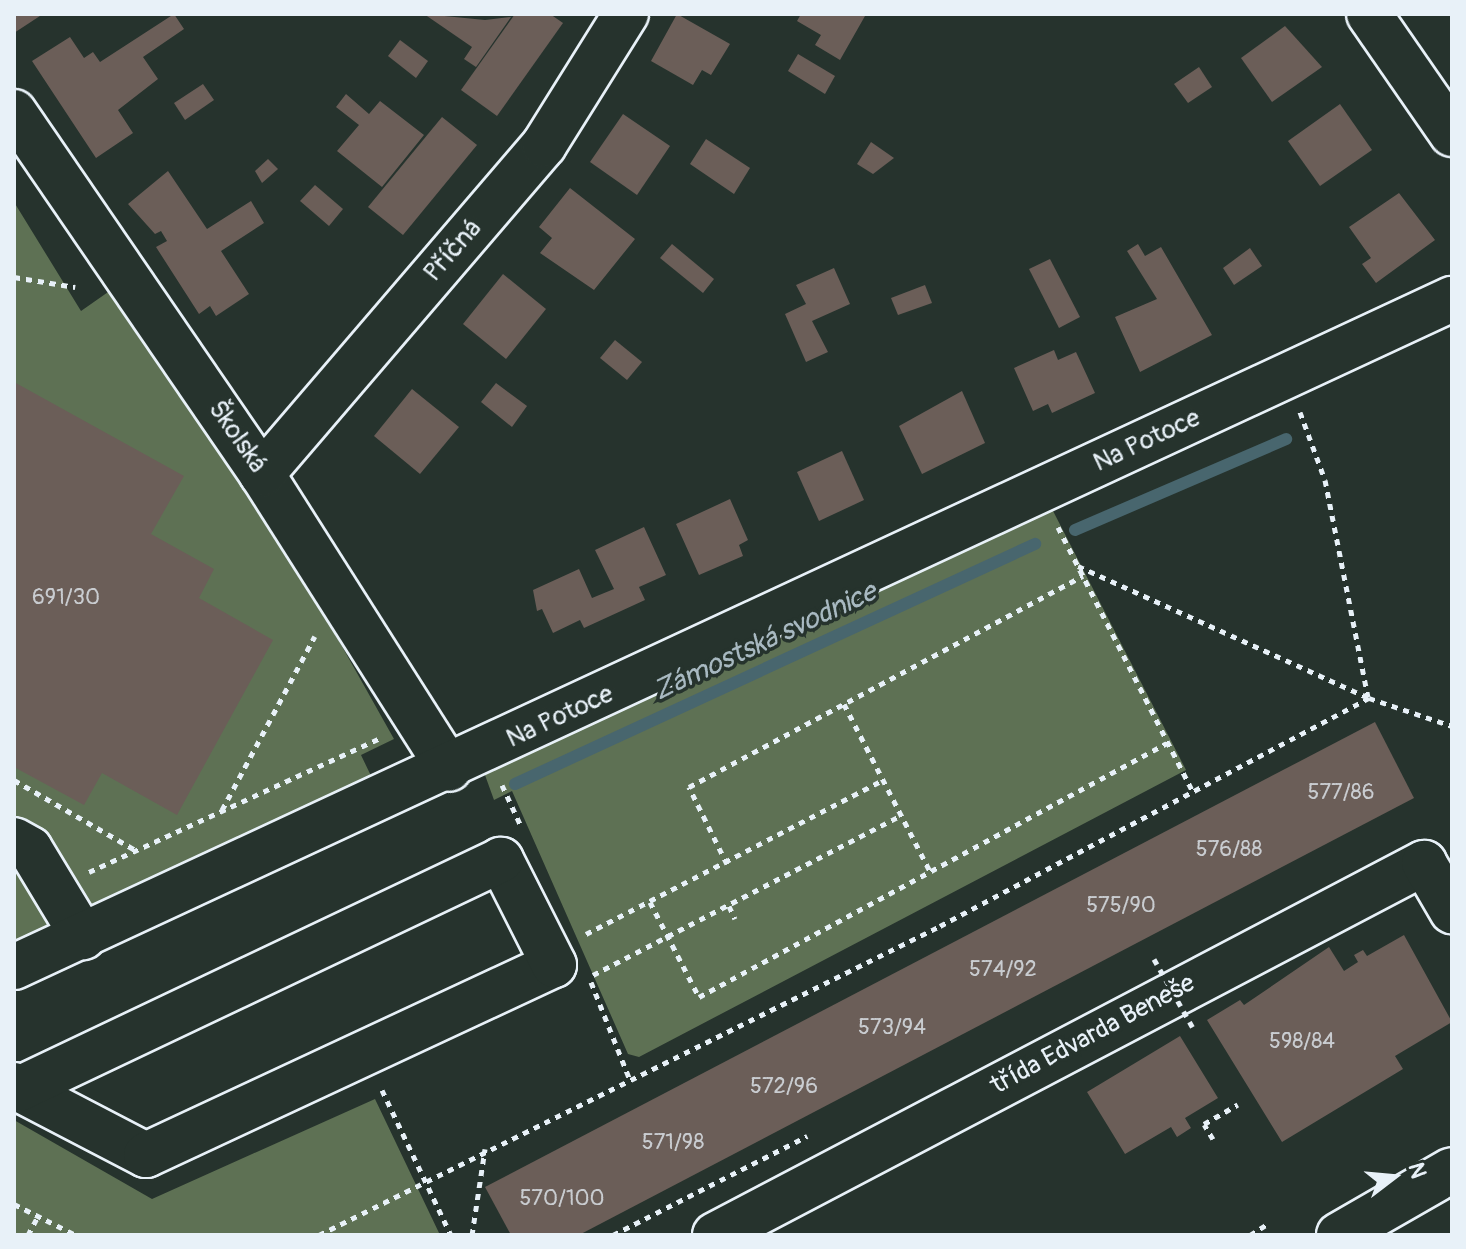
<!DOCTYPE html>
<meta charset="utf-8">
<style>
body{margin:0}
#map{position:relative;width:1466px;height:1249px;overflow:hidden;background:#26332d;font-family:Pangolin,sans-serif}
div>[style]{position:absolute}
.green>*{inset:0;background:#5e7154}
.stream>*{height:12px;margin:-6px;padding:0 6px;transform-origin:6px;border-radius:6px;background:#48666e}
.building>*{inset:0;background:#6b5e58}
.path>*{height:5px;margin-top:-2.5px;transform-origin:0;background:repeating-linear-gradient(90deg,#e8f1f8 0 6px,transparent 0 12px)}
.roads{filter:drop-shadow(2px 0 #e8f1f8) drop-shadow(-2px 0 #e8f1f8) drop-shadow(0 2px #e8f1f8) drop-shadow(0 -2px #e8f1f8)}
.minor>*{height:44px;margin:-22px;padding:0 22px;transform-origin:22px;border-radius:22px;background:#26332d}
.path-bridge>*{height:5px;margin-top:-2.5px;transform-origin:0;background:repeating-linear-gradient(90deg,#e8f1f8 0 6px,transparent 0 12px)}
span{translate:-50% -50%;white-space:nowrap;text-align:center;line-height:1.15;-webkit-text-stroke:7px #26332d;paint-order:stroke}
.number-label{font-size:22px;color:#c9ccd0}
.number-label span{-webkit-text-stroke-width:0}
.street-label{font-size:26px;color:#e8f1f8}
.water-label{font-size:28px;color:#a8b9c1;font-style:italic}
.frame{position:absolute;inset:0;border:16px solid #e8f1f8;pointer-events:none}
.north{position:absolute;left:1354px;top:1137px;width:80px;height:80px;-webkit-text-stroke:6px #26332d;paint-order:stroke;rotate:74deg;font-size:22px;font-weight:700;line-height:32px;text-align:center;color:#e8f1f8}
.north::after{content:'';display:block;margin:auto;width:28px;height:36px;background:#e8f1f8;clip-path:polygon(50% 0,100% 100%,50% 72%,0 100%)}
</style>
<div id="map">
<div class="green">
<i style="clip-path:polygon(14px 202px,81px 311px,111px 290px,234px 454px,394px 739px,361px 755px,373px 780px,14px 944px)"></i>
<i style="clip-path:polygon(1051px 507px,1186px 770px,639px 1057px,628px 1054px,512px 791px,494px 800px,481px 764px)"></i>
<i style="clip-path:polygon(375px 1099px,440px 1235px,14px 1235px,14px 1120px,152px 1199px)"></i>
</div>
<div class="stream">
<i style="left:1075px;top:530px;width:230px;rotate:-23.3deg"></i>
<i style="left:515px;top:784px;width:573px;rotate:-24.78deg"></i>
</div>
<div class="building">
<i style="clip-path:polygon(14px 14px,43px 14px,14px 33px)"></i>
<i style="clip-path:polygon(174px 14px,184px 29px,143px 57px,158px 79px,118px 110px,133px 133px,96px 158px,32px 61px,70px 37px,84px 58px,93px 52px,100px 62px)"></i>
<i style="clip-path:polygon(424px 14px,485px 20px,511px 17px,476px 67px,464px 59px,472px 47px)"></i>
<i style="clip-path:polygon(515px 14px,550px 14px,563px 23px,497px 116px,461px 90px)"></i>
<i style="clip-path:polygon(677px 14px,730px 44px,711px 75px,702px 70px,693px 85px,651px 61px)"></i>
<i style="clip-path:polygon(801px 14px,862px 14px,865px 16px,840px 60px,815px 45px,821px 35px,797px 21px)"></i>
<i style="clip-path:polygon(1285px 26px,1322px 67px,1272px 102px,1241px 58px)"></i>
<i style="clip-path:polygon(400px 40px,428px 61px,416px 78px,388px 56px)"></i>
<i style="clip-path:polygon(798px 54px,835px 76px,825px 94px,788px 71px)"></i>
<i style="clip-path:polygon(1199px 67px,1212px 87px,1188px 103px,1174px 84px)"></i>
<i style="clip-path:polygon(203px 84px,214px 100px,185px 120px,174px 103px)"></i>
<i style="clip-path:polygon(346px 94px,369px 114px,380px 101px,424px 135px,382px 187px,337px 151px,359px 125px,336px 107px)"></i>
<i style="clip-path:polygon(1340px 104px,1372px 150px,1320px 186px,1288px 141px)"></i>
<i style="clip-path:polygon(623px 114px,670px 146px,637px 195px,590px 162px)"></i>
<i style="clip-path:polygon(442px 117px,477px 145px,403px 235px,368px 207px)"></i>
<i style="clip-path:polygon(706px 139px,750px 168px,734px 194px,690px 164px)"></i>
<i style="clip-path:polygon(871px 142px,894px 158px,873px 174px,857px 164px)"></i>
<i style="clip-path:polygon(268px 159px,278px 169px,262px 183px,255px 171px)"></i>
<i style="clip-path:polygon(168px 171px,207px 229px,251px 201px,264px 223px,221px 251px,249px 294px,216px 316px,210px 306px,199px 314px,156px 247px,167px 241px,161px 231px,155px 234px,128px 204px)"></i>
<i style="clip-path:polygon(315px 185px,343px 209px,329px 226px,300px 201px)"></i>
<i style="clip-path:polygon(570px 188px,635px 239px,594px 290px,540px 253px,552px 238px,539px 227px)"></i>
<i style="clip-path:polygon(1399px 193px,1435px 240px,1376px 283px,1362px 264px,1371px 258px,1349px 227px)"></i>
<i style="clip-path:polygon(672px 244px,714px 279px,703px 293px,660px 258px)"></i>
<i style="clip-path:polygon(1138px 244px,1145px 256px,1161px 247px,1212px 335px,1140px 372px,1115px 317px,1157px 299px,1127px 251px)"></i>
<i style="clip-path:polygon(1250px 248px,1262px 266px,1234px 285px,1223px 268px)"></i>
<i style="clip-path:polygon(1050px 259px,1080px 317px,1059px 328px,1029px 269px)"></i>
<i style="clip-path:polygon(834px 268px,850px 304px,812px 321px,828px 352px,806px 362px,785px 314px,806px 304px,796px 285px)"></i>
<i style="clip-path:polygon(503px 274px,546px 309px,506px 359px,463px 324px)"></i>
<i style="clip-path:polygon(925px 285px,932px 303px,898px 315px,891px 298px)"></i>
<i style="clip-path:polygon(615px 340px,642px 362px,627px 380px,600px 358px)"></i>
<i style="clip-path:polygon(1054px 350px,1058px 360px,1076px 352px,1095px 393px,1052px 413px,1048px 404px,1033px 411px,1014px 368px)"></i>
<i style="clip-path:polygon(14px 382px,184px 476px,151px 534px,214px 569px,199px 598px,273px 640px,177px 815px,102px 773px,84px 805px,14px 767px)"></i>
<i style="clip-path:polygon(496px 383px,527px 406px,512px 427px,481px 402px)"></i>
<i style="clip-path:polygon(412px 389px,459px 427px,420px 474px,374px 436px)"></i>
<i style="clip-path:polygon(962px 391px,985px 443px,922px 474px,899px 426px)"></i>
<i style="clip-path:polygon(842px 451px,864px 500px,819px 521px,797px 472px)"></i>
<i style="clip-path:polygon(730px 499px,748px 540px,739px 545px,743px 556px,699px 575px,676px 524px)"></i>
<i style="clip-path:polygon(644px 527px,666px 575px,639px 587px,645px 600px,584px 628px,580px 620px,553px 633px,542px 609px,537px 611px,533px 590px,579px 569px,592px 598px,614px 589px,595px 550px)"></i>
<i style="clip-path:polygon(1375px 722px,1414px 798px,579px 1235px,511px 1235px,485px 1187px)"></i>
<i style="clip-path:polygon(1404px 935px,1452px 1022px,1395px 1056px,1403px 1069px,1282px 1142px,1207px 1020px,1240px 1000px,1244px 1005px,1329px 947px,1344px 971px,1358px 962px,1354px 955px,1363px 950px,1367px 956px)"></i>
<i style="clip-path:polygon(1180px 1036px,1218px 1098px,1185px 1118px,1191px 1128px,1177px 1137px,1171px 1127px,1125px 1154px,1087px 1092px)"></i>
</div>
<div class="path">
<i style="left:14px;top:277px;width:62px;rotate:9.3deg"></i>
<i style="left:1300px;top:412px;width:72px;rotate:69.8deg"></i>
<i style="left:1325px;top:480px;width:221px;rotate:78.8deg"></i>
<i style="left:1058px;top:527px;width:297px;rotate:63deg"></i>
<i style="left:1078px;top:566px;width:320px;rotate:24.4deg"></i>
<i style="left:1369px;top:698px;width:88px;rotate:18.6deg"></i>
<i style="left:844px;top:704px;width:188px;rotate:62.8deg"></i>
<i style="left:14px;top:780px;width:140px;rotate:30deg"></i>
<i style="left:502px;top:785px;width:43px;rotate:65.2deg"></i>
<i style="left:222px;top:810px;width:197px;rotate:-61.9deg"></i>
<i style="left:727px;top:864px;width:86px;rotate:-116.3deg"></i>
<i style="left:689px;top:787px;width:447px;rotate:-28.2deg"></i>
<i style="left:89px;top:872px;width:323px;rotate:-24.7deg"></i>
<i style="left:650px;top:902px;width:107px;rotate:62.7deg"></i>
<i style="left:699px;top:997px;width:532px;rotate:-28.49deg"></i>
<i style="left:729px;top:906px;width:14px;rotate:65deg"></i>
<i style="left:586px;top:934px;width:335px;rotate:-27.4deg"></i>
<i style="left:593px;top:975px;width:348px;rotate:-27.4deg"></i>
<i style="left:591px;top:982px;width:105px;rotate:68.3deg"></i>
<i style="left:382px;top:1090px;width:161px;rotate:64.6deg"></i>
<i style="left:1213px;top:1139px;width:17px;rotate:-121deg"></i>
<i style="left:1204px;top:1124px;width:39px;rotate:-30deg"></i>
<i style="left:14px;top:1204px;width:69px;rotate:26.6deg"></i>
<i style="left:28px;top:1235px;width:21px;rotate:-62deg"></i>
<i style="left:319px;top:1235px;width:694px;rotate:-26.45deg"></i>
<i style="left:940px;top:926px;width:486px;rotate:-28deg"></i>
<i style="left:472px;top:1235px;width:87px;rotate:-81.4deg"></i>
<i style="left:613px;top:1235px;width:218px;rotate:-27deg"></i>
<i style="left:1250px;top:1235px;width:19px;rotate:-32deg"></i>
</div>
<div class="roads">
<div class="minor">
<i style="left:1369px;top:14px;width:146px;rotate:55.3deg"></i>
<i style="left:14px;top:112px;width:439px;rotate:55.6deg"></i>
<i style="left:262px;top:474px;width:349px;rotate:57.6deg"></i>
<i style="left:262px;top:474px;width:433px;rotate:-49.4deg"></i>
<i style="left:544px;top:145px;width:155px;rotate:-58deg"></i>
<i style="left:14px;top:840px;width:18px;rotate:29deg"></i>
<i style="left:30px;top:849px;width:103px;rotate:58.9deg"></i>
<i style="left:14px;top:967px;width:1586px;rotate:-24.92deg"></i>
<i style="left:14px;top:1085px;width:6px;rotate:39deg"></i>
<i style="left:19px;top:1089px;width:143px;rotate:27.5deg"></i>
<i style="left:146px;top:1155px;width:450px;rotate:-25deg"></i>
<i style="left:554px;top:965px;width:118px;rotate:-116.8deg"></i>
<i style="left:501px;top:860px;width:534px;rotate:154.59deg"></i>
<i style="left:715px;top:1235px;width:801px;rotate:-27.69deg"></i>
<i style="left:1424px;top:863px;width:56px;rotate:59.7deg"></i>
<i style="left:1339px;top:1235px;width:130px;rotate:-29.9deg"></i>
</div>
</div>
<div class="path-bridge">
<i style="left:1154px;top:959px;width:79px;rotate:60.5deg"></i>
</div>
<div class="number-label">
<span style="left:66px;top:598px">691/30</span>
<span style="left:1341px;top:793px">577/86</span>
<span style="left:1229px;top:850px">576/88</span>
<span style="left:1121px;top:906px">575/90</span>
<span style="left:1003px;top:970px">574/92</span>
<span style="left:892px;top:1028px">573/94</span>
<span style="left:1302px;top:1042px">598/84</span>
<span style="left:784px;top:1087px">572/96</span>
<span style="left:673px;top:1143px">571/98</span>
<span style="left:562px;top:1199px">570/100</span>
</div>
<div class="street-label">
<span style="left:453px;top:251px;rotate:-49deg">Příčná</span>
<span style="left:237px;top:437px;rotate:55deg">Školská</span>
<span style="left:1147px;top:441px;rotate:-25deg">Na Potoce</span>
<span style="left:560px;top:717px;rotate:-25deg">Na Potoce</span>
<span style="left:1093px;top:1035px;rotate:-28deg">třída Edvarda Beneše</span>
</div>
<div class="water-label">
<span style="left:765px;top:642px;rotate:-25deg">Zámostská svodnice</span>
</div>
<div class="frame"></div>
<div class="north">N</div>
</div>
